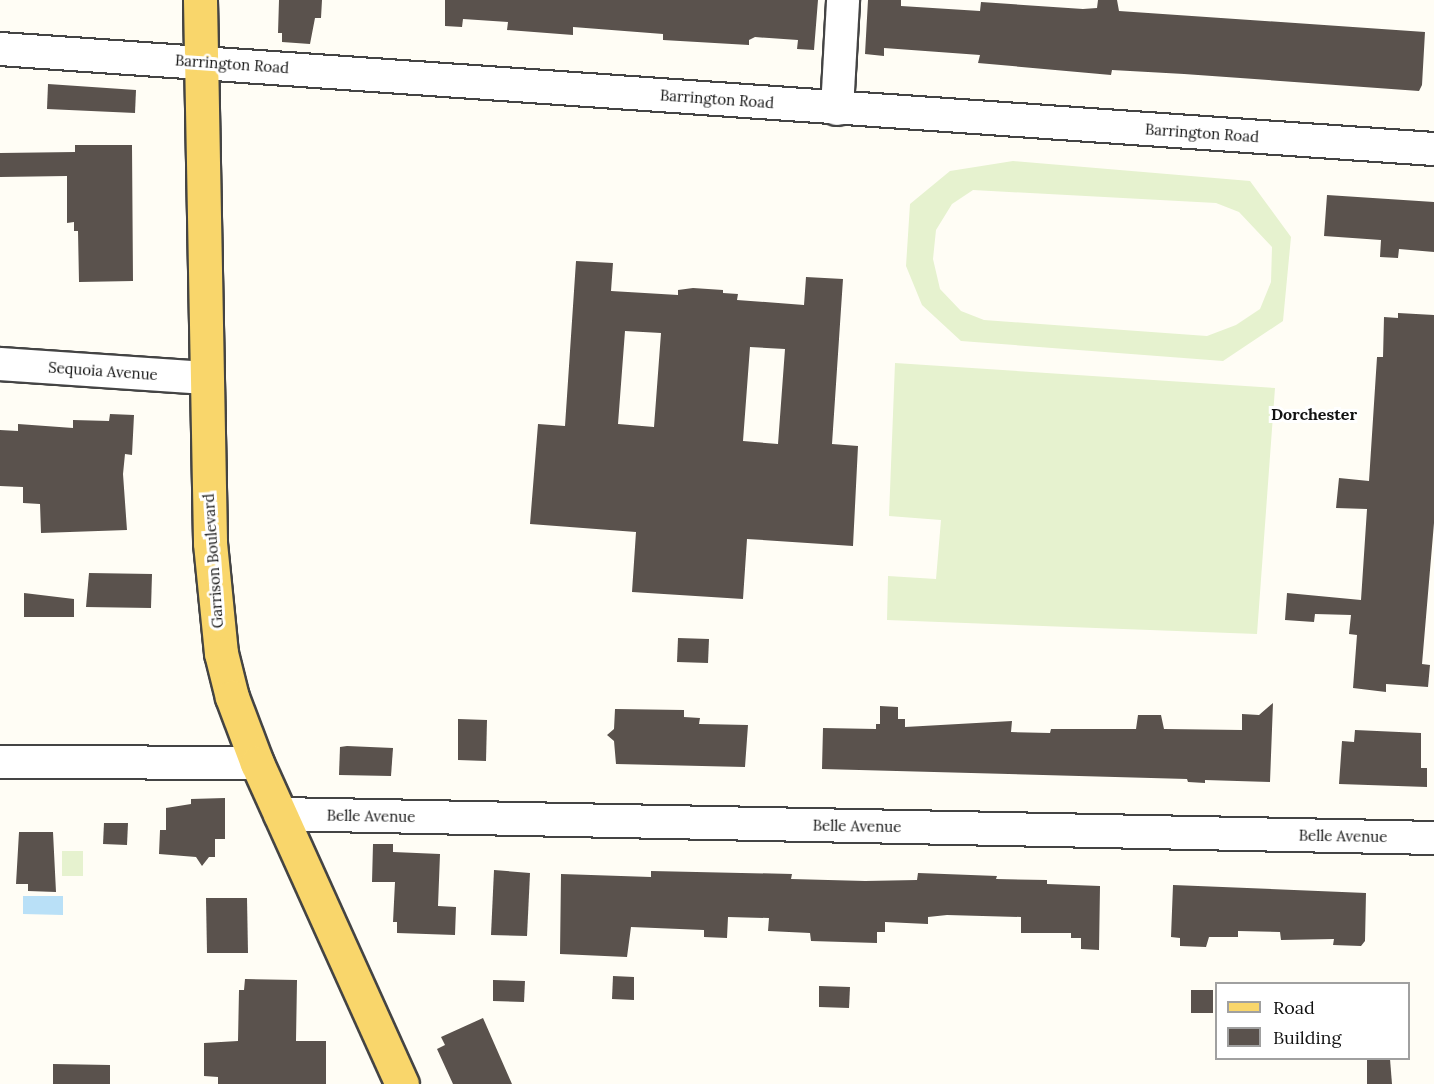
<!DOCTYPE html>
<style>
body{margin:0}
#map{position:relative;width:1434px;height:1084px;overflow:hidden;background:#fffdf5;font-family:Lora,serif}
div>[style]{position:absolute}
.pitch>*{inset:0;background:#e6f2cf}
.water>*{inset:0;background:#b9e0f7}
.building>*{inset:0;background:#5a524d}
.roads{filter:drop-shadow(2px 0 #444) drop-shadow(-2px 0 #444) drop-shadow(0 2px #444) drop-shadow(0 -2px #444)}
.minor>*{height:32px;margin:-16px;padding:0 16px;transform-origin:16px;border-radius:16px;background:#fff}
.major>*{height:33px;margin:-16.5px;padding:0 16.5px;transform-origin:16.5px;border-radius:16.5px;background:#f9d66b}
span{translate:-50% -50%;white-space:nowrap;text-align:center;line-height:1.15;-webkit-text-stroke:6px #fff;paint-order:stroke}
.street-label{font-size:15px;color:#111}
.neighbourhood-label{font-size:16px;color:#111;font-weight:700}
.legend{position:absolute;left:1215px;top:982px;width:195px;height:78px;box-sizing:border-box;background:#fff;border:2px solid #a0a0a0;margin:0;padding:8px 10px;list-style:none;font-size:18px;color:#111}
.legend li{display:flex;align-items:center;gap:12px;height:30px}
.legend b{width:30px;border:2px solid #a0a0a0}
</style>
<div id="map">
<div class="pitch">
<i style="clip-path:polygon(evenodd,1013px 161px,1250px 181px,1291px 237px,1283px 321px,1223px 361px,961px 341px,922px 305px,906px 266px,910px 204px,950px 171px,1013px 161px,973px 190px,1216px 203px,1239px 212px,1272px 247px,1271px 282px,1260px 309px,1236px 325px,1207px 336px,984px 320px,961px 311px,940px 289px,933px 259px,936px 230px,952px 204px,973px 190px)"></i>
<i style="clip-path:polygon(895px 363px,1275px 388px,1257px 634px,887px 620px,888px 576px,936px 579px,941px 520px,889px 516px)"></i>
<i style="clip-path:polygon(62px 851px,83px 851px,83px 876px,62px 876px)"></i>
</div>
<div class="water">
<i style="clip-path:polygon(23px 896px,63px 896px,63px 915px,23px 914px)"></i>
</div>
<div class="building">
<i style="clip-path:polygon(279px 0,322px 0,321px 18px,315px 18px,310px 44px,282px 42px,282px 33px,278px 33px)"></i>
<i style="clip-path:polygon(445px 0,818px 0,814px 50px,797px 49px,798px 40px,755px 37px,749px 40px,749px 45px,663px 40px,663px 34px,573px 27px,573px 35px,507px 30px,508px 22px,463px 19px,462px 27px,445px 26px)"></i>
<i style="clip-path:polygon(868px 0,901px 0,901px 6px,980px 11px,981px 2px,1083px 9px,1097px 8px,1098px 0,1117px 0,1119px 11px,1425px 32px,1422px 85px,1419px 91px,1184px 74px,1112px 70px,1111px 75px,978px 63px,980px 55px,884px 48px,884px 56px,865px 54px)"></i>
<i style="clip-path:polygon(48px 84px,136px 90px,135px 113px,47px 109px)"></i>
<i style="clip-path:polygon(75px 145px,132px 145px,133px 281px,79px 282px,78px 231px,74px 231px,74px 222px,67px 223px,67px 176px,0 177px,0 153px,75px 152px)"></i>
<i style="clip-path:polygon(1327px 195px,1434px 202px,1434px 252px,1399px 249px,1398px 258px,1380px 257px,1381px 240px,1324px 236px)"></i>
<i style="clip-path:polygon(evenodd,576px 261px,613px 263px,611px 291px,678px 295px,678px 290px,693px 288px,723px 290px,723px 293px,738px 294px,737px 300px,804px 305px,806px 277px,843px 279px,832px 444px,858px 446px,853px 546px,747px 539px,743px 599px,632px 592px,636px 532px,530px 524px,538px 424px,565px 426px,576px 261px,625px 331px,661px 333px,654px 427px,618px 424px,625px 331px,576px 261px,750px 347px,785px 349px,778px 444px,743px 441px,750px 347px)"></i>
<i style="clip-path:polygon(1398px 313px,1434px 315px,1434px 523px,1422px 664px,1430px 665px,1428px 687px,1386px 684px,1386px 692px,1353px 688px,1357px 635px,1349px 634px,1351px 615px,1315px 614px,1314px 622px,1285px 620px,1287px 593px,1361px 600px,1367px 509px,1336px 508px,1339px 478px,1369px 481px,1377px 357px,1383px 357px,1384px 317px,1398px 318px)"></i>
<i style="clip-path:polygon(110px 414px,134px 415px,132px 455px,125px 454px,123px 474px,127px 530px,41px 533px,40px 504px,23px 503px,23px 487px,0 486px,0 430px,18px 431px,18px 424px,73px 428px,73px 420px,109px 421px)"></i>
<i style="clip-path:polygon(89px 573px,152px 574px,151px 608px,86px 607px)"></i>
<i style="clip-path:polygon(24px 593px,74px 599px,74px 617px,24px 617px)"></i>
<i style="clip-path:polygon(678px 638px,709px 639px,708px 663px,677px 662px)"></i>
<i style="clip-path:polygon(1273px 703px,1270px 782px,1205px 780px,1205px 783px,1188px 782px,1187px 779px,822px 769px,823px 728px,876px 729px,876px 724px,880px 724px,880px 706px,898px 707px,898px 719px,905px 719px,905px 727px,1012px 721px,1011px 732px,1050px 733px,1051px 729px,1136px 729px,1138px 715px,1161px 715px,1164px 729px,1242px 730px,1242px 714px,1259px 715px)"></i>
<i style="clip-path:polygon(615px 709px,684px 710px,684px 717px,700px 718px,699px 724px,748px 725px,745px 767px,616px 764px,614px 741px,607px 735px,614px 729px)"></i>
<i style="clip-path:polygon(458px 719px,487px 720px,486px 761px,458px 760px)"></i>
<i style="clip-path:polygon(1355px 730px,1421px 733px,1421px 768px,1427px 768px,1427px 787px,1339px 784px,1342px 741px,1354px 742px)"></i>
<i style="clip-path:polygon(347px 746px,393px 748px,391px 776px,339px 775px,340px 747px)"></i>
<i style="clip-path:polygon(225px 798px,225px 839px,215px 839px,215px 857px,209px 857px,202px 866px,196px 857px,159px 854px,160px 830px,166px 830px,166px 808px,191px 804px,191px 799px)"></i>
<i style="clip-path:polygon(104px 823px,128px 823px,127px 845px,103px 844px)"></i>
<i style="clip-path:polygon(19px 832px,53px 832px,56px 892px,28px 891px,28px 884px,16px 884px)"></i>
<i style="clip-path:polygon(373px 844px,393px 844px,393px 852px,440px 854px,438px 906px,456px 907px,455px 935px,397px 933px,397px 922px,393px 922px,395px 882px,372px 882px)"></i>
<i style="clip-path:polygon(494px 870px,530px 873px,527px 936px,491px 935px)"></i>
<i style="clip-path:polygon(651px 871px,792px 874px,791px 879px,865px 881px,917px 880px,918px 873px,997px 876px,996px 879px,1047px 880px,1047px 884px,1100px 886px,1099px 950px,1081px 949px,1081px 938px,1071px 938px,1071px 933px,1021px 933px,1021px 917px,947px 915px,928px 917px,928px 924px,885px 922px,885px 932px,877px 932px,877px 943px,811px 941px,810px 933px,768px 931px,769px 918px,728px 917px,727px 938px,704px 937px,704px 930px,631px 927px,627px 957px,560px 954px,561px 874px,651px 877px)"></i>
<i style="clip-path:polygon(1173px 885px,1366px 893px,1365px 941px,1361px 946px,1333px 945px,1334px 939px,1281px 940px,1280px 932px,1238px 931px,1238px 937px,1209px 937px,1206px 947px,1180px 946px,1180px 938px,1171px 937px)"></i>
<i style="clip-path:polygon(206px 898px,247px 898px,248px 953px,207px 953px)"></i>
<i style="clip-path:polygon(613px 976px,634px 977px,634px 1000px,612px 999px)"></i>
<i style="clip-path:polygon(245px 979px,297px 980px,296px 1041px,326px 1041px,326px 1084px,218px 1084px,218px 1077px,204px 1076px,204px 1043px,238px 1041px,239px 990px,244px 990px)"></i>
<i style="clip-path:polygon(493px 980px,525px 981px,524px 1002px,493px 1001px)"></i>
<i style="clip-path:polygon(819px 986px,850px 987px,849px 1008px,819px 1007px)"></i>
<i style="clip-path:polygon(1191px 990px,1213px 990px,1213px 1013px,1191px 1013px)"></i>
<i style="clip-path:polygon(483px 1018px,512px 1084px,453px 1084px,437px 1049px,445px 1045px,441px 1037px)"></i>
<i style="clip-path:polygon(1367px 1059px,1390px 1059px,1392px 1084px,1367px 1084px)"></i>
<i style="clip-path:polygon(53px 1064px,110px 1065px,110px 1084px,53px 1084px)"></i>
</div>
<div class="roads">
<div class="minor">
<i style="left:0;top:49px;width:1437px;rotate:3.99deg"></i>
<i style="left:837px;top:109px;width:109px;rotate:-86.8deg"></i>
<i style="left:0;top:364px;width:205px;rotate:3.9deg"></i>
<i style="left:0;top:762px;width:257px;rotate:0.2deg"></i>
<i style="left:280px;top:814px;width:1154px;rotate:1.19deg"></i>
</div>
<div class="major">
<i style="left:200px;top:0;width:543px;rotate:88.94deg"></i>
<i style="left:210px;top:543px;width:111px;rotate:84.3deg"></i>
<i style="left:221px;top:653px;width:45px;rotate:76deg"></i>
<i style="left:232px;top:697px;width:71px;rotate:69.3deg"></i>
<i style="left:257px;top:763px;width:352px;rotate:65.7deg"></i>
</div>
</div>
<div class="street-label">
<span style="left:232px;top:64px;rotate:4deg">Barrington Road</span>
<span style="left:717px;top:99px;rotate:4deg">Barrington Road</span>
<span style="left:1202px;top:133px;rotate:4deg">Barrington Road</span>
<span style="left:103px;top:371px;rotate:4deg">Sequoia Avenue</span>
<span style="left:213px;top:561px;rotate:-94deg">Garrison Boulevard</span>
<span style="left:371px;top:816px;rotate:1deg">Belle Avenue</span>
<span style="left:857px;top:826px;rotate:1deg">Belle Avenue</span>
<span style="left:1343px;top:836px;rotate:1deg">Belle Avenue</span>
</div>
<div class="neighbourhood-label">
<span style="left:1314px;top:414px">Dorchester</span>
</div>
<ul class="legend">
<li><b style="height:8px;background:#f9d66b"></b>Road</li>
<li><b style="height:16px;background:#5a524d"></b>Building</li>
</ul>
</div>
